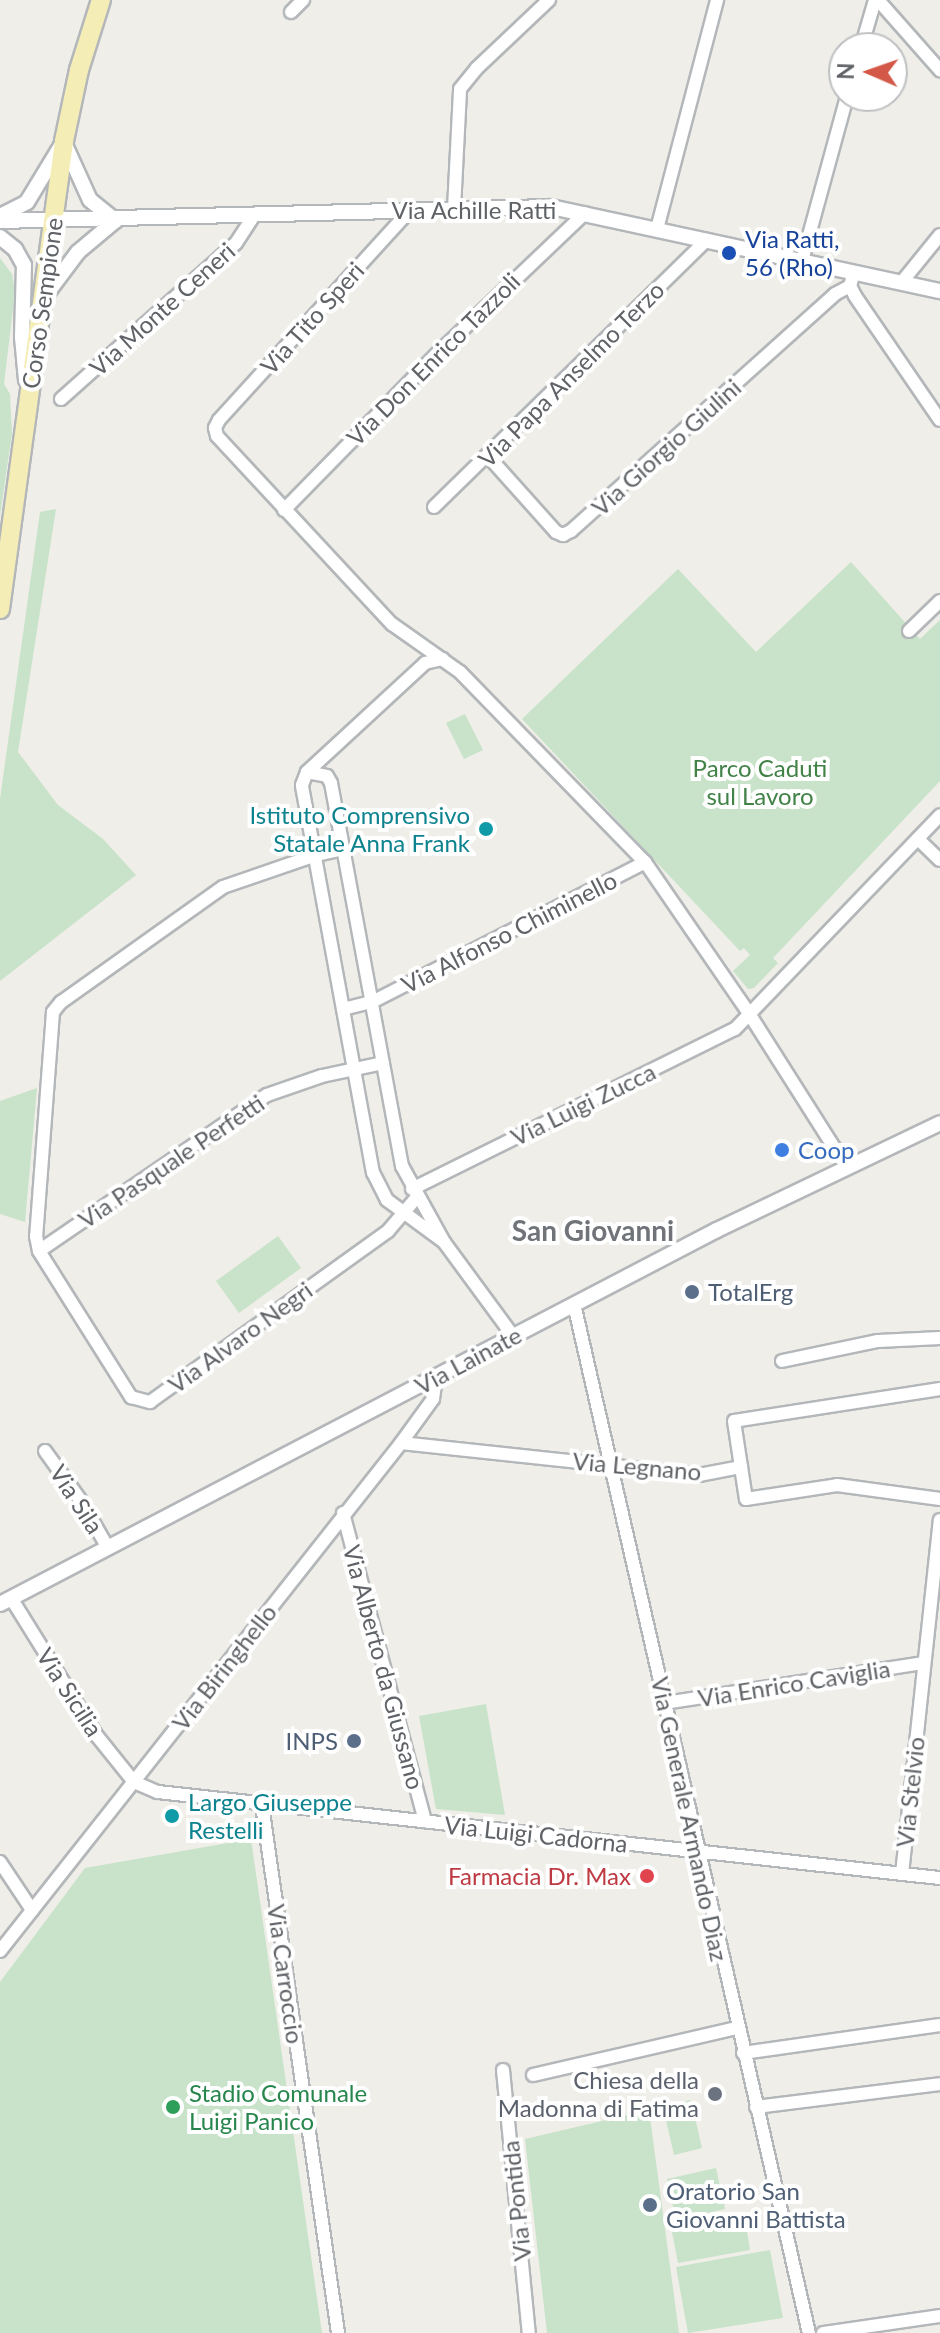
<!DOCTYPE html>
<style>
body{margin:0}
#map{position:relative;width:940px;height:2333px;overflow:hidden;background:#efeee8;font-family:Lato,sans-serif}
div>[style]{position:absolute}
.green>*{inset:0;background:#c8e3c9}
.roads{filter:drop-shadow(2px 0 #b4b7ba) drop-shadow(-2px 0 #b4b7ba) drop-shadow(0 2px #b4b7ba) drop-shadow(0 -2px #b4b7ba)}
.minor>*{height:12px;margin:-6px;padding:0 6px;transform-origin:6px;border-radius:6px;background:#fff}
.tertiary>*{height:14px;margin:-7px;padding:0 7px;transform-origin:7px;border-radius:7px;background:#fff}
.primary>*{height:18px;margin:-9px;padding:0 9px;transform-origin:9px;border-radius:9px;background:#f5edb6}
.dots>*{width:22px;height:22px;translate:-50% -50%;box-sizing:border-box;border:4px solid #fff;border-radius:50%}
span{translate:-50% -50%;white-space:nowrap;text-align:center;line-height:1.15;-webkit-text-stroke:8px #fff;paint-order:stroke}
.street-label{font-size:24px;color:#5f6266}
.transit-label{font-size:24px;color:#164399}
.left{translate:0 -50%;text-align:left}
.park-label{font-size:24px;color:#418247}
.culture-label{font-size:24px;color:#0d838f}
.right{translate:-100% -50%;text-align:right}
.shop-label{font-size:24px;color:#366cbe}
.service-label{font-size:24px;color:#4e5e75}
.health-label{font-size:24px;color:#be3a42}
.worship-label{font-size:24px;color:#5b616d}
.leisure-label{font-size:24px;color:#27864d}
.quarter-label{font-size:28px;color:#707478;font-weight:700}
.north{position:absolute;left:828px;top:32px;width:80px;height:80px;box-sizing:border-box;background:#fff;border:2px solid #bfc0c2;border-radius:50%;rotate:272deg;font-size:22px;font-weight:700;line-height:32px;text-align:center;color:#5f6266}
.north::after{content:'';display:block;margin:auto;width:28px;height:36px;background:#d45848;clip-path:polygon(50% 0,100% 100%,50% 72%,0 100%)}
</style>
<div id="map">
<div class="green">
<i style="clip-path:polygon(0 258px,12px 274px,15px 292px,4px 384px,10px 394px,12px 433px,0 516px)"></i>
<i style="clip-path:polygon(56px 509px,18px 752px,58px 805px,103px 839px,136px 875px,0 981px,0 799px,40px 512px)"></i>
<i style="clip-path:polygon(851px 562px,920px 639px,940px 620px,940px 781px,773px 958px,778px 963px,754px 988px,748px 989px,733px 971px,750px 955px,744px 948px,740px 951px,522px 719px,678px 569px,756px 652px)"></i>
<i style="clip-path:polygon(465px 714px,483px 750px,464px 759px,446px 723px)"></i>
<i style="clip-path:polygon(37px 1088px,25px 1222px,0 1214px,0 1101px)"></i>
<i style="clip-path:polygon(278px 1236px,301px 1268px,239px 1313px,216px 1281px)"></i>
<i style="clip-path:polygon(486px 1704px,505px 1815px,436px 1809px,419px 1716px)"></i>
<i style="clip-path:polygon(251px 1839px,322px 2333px,0 2333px,0 1982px,85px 1868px)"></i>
<i style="clip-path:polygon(691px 2100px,702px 2148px,674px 2155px,663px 2107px)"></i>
<i style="clip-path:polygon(649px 2110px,679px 2333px,547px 2333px,525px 2139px)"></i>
<i style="clip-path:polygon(716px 2168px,725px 2209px,676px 2220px,667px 2179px)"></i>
<i style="clip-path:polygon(745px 2219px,750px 2250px,678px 2263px,672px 2232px)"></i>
<i style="clip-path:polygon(770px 2250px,783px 2318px,688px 2333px,676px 2267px)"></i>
</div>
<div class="roads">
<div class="minor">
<i style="left:878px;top:0;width:94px;rotate:48.5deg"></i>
<i style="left:291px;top:12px;width:17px;rotate:-45deg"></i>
<i style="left:861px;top:48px;width:50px;rotate:-73.7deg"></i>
<i style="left:411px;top:209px;width:285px;rotate:132.3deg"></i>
<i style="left:219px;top:420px;width:9px;rotate:117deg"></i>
<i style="left:215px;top:428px;width:8px;rotate:76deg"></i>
<i style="left:217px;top:436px;width:257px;rotate:47.1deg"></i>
<i style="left:392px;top:624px;width:83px;rotate:35.2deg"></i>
<i style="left:460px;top:672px;width:265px;rotate:45.8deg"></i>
<i style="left:645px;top:862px;width:186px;rotate:55.5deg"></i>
<i style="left:750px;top:1015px;width:181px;rotate:57.6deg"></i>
<i style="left:454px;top:209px;width:120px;rotate:-87.1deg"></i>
<i style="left:460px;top:89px;width:27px;rotate:-51deg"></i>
<i style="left:477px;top:68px;width:99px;rotate:-43.4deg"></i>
<i style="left:657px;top:229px;width:237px;rotate:-75.3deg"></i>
<i style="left:802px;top:261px;width:171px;rotate:-74.7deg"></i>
<i style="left:852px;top:279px;width:7px;rotate:106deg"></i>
<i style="left:850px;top:286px;width:11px;rotate:63deg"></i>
<i style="left:855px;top:296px;width:150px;rotate:55.6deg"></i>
<i style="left:901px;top:283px;width:62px;rotate:-50.9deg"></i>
<i style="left:61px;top:399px;width:234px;rotate:-41.7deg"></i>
<i style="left:236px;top:243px;width:35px;rotate:-57deg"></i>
<i style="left:488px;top:456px;width:102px;rotate:48.2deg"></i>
<i style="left:556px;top:532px;width:8px;rotate:23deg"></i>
<i style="left:563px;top:535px;width:9px;rotate:-27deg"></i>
<i style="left:571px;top:531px;width:355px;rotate:-41.9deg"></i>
<i style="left:835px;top:294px;width:17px;rotate:-28deg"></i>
<i style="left:434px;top:507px;width:382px;rotate:-44.4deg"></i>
<i style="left:284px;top:510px;width:219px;rotate:-45.6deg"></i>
<i style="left:437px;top:354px;width:204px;rotate:-43.6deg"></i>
<i style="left:909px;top:631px;width:43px;rotate:-44.1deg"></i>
<i style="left:307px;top:772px;width:161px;rotate:-42.7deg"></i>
<i style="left:425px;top:663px;width:18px;rotate:-13deg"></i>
<i style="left:918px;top:839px;width:30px;rotate:44deg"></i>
<i style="left:344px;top:849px;width:29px;rotate:168deg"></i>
<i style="left:316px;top:855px;width:98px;rotate:161deg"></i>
<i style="left:223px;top:887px;width:199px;rotate:144.6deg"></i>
<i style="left:61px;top:1002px;width:13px;rotate:129deg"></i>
<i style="left:53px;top:1012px;width:225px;rotate:94.3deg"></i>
<i style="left:36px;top:1236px;width:15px;rotate:79deg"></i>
<i style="left:39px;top:1251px;width:173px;rotate:57.8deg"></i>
<i style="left:131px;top:1397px;width:20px;rotate:15deg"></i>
<i style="left:150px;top:1402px;width:293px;rotate:-35.7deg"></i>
<i style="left:388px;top:1231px;width:45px;rotate:-49.5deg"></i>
<i style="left:343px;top:1009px;width:30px;rotate:-14deg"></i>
<i style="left:372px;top:1002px;width:307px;rotate:-27.1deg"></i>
<i style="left:412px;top:1189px;width:360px;rotate:-26.4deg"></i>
<i style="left:735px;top:1029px;width:296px;rotate:-46.2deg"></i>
<i style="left:444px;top:1242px;width:71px;rotate:-143.6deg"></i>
<i style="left:387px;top:1200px;width:30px;rotate:-117deg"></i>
<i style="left:373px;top:1173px;width:394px;rotate:-100.4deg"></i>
<i style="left:302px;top:785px;width:14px;rotate:-69deg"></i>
<i style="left:307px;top:772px;width:20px;rotate:11deg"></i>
<i style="left:327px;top:776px;width:8px;rotate:60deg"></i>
<i style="left:331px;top:783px;width:390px;rotate:79.5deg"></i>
<i style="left:402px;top:1166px;width:87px;rotate:61.1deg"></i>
<i style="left:444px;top:1242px;width:117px;rotate:53.7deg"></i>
<i style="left:39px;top:1251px;width:276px;rotate:-34.4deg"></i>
<i style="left:267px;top:1095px;width:58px;rotate:-19.1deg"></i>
<i style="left:322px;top:1076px;width:62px;rotate:-12deg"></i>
<i style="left:574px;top:1304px;width:1055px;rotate:77.14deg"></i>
<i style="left:782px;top:1361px;width:98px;rotate:-11.8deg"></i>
<i style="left:878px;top:1341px;width:62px;rotate:-2.8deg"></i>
<i style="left:940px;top:1389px;width:208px;rotate:171.2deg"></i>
<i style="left:734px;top:1421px;width:79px;rotate:81.3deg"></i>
<i style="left:746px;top:1499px;width:92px;rotate:-8.7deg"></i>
<i style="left:837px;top:1485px;width:104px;rotate:7.7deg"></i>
<i style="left:401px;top:1443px;width:300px;rotate:6.1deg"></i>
<i style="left:699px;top:1475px;width:43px;rotate:-10.8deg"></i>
<i style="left:45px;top:1451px;width:62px;rotate:54.2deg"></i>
<i style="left:81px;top:1501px;width:54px;rotate:60.1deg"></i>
<i style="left:343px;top:1513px;width:319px;rotate:75.1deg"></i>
<i style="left:11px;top:1598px;width:163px;rotate:58.1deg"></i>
<i style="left:97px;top:1736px;width:59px;rotate:51.2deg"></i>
<i style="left:134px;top:1782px;width:26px;rotate:23deg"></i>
<i style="left:158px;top:1792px;width:787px;rotate:6.28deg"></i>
<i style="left:665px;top:1703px;width:261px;rotate:-8.8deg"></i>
<i style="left:262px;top:1805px;width:533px;rotate:81.81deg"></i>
<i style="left:0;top:1862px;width:58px;rotate:56.3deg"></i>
<i style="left:902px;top:1874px;width:356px;rotate:-83.9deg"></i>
<i style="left:0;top:1951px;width:647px;rotate:-51.71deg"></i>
<i style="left:401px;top:1443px;width:54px;rotate:-54deg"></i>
<i style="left:433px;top:1399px;width:21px;rotate:-82deg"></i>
<i style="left:743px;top:2053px;width:199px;rotate:-8.1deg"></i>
<i style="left:503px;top:2070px;width:264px;rotate:84.4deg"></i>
<i style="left:533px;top:2075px;width:209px;rotate:-13deg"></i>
<i style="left:756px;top:2107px;width:185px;rotate:-7.1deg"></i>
<i style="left:823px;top:2333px;width:118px;rotate:-8.3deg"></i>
</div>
<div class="tertiary">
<i style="left:65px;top:145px;width:60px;rotate:65.6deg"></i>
<i style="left:90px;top:200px;width:33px;rotate:39deg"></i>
<i style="left:0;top:216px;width:30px;rotate:-27deg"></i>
<i style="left:27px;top:202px;width:71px;rotate:-58.8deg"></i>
<i style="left:0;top:221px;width:551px;rotate:-1.46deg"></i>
<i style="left:551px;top:207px;width:398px;rotate:12.2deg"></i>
<i style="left:0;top:237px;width:19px;rotate:39deg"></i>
<i style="left:15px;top:249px;width:18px;rotate:61deg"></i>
<i style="left:24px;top:265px;width:72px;rotate:91.6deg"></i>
<i style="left:22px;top:337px;width:43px;rotate:84.7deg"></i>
<i style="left:45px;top:296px;width:55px;rotate:-53.1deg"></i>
<i style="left:78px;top:252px;width:48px;rotate:-40deg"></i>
<i style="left:0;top:1604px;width:809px;rotate:-27.55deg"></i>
<i style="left:717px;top:1230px;width:247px;rotate:-25.6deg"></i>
</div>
<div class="primary">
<i style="left:0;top:609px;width:472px;rotate:-82.2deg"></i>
<i style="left:64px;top:141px;width:73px;rotate:-78.1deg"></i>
<i style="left:79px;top:70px;width:73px;rotate:-72.6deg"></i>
</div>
</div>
<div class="dots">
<i style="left:729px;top:253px;background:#1a4fb4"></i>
<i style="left:486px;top:829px;background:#0f9aa8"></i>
<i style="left:782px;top:1150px;background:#3f7fe0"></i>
<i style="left:692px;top:1292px;background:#5c6f8a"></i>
<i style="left:354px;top:1741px;background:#5c6f8a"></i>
<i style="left:172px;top:1816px;background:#0f9aa8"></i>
<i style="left:647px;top:1876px;background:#e0444e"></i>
<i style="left:715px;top:2094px;background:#6b7280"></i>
<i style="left:173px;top:2107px;background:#2e9e5b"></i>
<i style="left:650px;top:2205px;background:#5c6f8a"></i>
</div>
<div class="street-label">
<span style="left:474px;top:210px">Via Achille Ratti</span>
<span style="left:42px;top:303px;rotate:-82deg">Corso Sempione</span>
<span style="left:162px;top:309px;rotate:-42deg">Via Monte Ceneri</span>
<span style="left:312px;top:318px;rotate:-48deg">Via Tito Speri</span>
<span style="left:433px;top:359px;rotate:-45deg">Via Don Enrico Tazzoli</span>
<span style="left:571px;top:374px;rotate:-45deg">Via Papa Anselmo Terzo</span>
<span style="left:666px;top:447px;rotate:-42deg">Via Giorgio Giulini</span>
<span style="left:509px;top:932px;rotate:-27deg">Via Alfonso Chiminello</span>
<span style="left:583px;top:1104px;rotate:-26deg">Via Luigi Zucca</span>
<span style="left:171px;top:1161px;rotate:-34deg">Via Pasquale Perfetti</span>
<span style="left:240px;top:1337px;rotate:-36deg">Via Alvaro Negri</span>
<span style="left:468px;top:1360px;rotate:-28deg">Via Lainate</span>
<span style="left:637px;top:1466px;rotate:5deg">Via Legnano</span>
<span style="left:77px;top:1499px;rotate:57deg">Via Sila</span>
<span style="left:224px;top:1667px;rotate:-52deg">Via Biringhello</span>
<span style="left:384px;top:1667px;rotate:75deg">Via Alberto da Giussano</span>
<span style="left:794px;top:1683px;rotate:-9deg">Via Enrico Caviglia</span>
<span style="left:70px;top:1692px;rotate:57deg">Via Sicilia</span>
<span style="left:910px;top:1792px;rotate:-84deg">Via Stelvio</span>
<span style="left:690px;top:1819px;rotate:78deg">Via Generale Armando Diaz</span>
<span style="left:536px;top:1834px;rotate:6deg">Via Luigi Cadorna</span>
<span style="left:286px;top:1974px;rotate:82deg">Via Carroccio</span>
<span style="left:516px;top:2201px;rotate:-96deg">Via Pontida</span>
</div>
<div class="transit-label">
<span class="left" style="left:745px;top:253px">Via Ratti,<br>56 (Rho)</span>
</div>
<div class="park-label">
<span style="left:760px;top:782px">Parco Caduti<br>sul Lavoro</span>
</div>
<div class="culture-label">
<span class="right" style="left:470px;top:829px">Istituto Comprensivo<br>Statale Anna Frank</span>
<span class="left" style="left:188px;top:1816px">Largo Giuseppe<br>Restelli</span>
</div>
<div class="shop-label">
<span class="left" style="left:798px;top:1150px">Coop</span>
</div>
<div class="service-label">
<span class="left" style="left:708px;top:1292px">TotalErg</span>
<span class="right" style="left:338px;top:1741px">INPS</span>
<span class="left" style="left:666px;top:2205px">Oratorio San<br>Giovanni Battista</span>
</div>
<div class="health-label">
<span class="right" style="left:631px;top:1876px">Farmacia Dr. Max</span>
</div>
<div class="worship-label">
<span class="right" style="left:699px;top:2094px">Chiesa della<br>Madonna di Fatima</span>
</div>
<div class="leisure-label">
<span class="left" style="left:189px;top:2107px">Stadio Comunale<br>Luigi Panico</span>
</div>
<div class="quarter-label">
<span style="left:593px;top:1230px">San Giovanni</span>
</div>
<div class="north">N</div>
</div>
